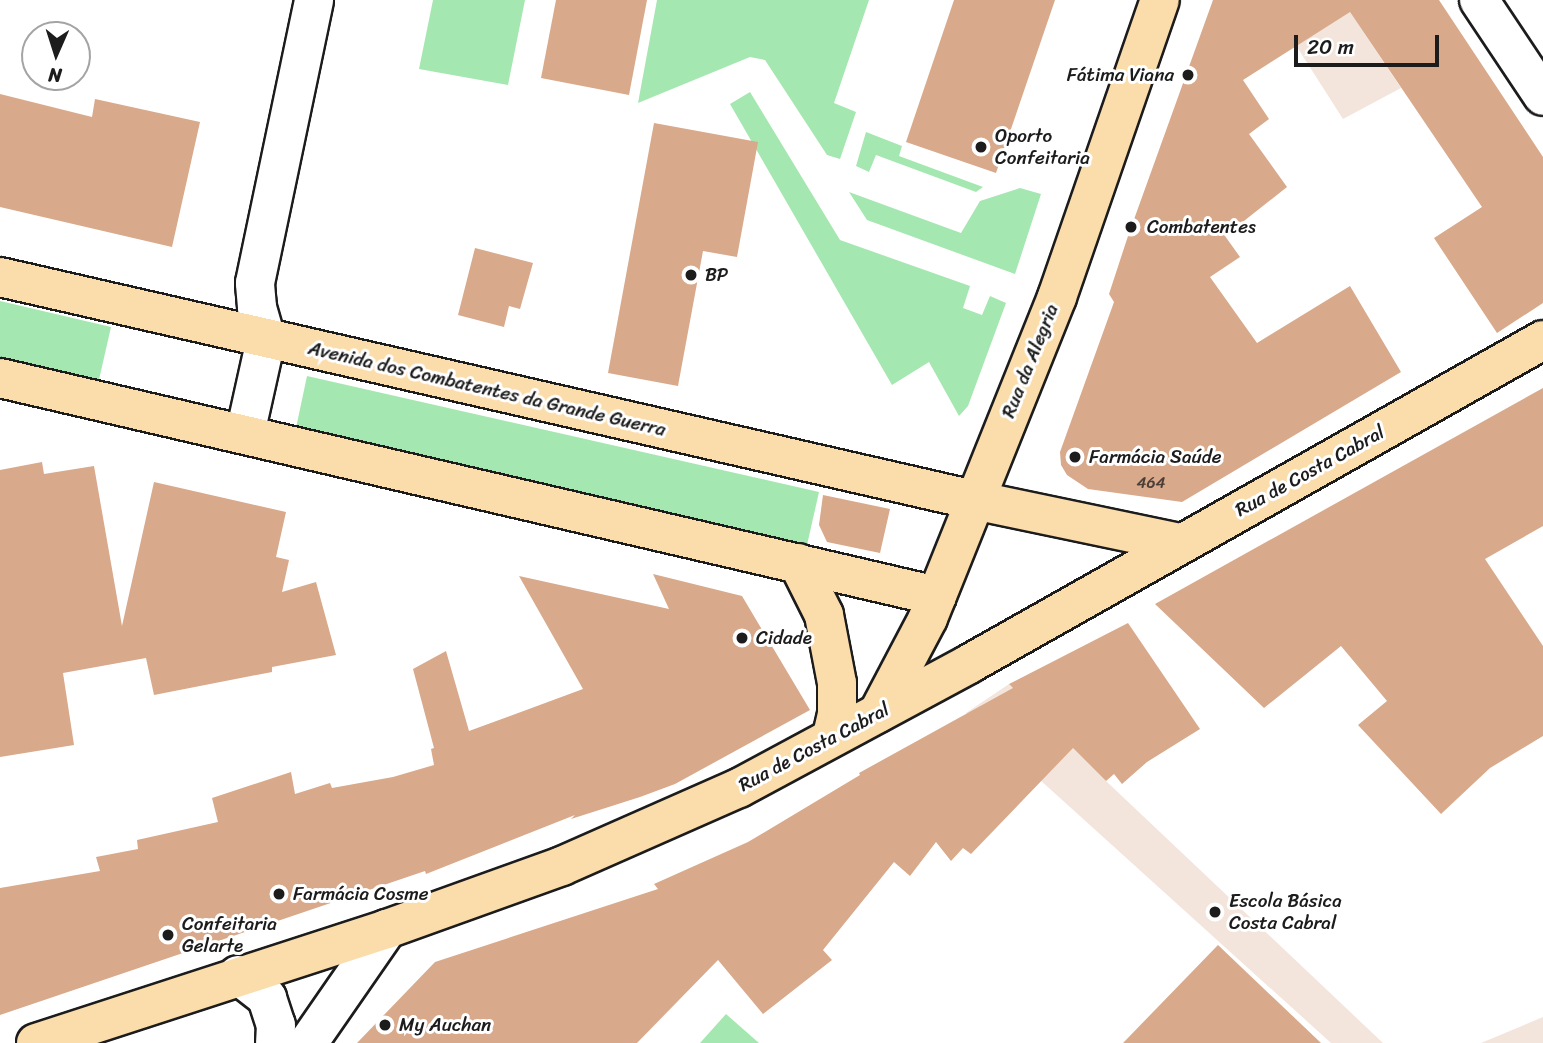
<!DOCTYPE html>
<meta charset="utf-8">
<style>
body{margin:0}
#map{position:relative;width:1543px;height:1043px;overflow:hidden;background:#fff;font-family:Sriracha,sans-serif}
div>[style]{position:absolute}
.built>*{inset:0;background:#f3e5dc}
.green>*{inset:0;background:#a5e7b0}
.building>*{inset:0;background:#d8a98a}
.roads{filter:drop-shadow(2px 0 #1c1c1c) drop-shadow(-2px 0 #1c1c1c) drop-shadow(0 2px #1c1c1c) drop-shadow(0 -2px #1c1c1c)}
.minor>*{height:38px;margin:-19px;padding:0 19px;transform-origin:19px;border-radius:19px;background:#fff}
.major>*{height:38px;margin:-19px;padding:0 19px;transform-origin:19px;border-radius:19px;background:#fbdcab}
.dots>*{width:19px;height:19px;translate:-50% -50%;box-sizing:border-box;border:4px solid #fff;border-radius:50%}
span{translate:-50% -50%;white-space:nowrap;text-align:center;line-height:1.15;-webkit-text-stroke:6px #fff;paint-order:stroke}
.number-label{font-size:16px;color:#4b3f38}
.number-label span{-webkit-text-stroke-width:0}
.poi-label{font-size:19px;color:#1c1c1c}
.right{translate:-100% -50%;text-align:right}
.left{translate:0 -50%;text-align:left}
.street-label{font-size:19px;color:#1c1c1c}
.north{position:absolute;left:21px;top:21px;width:70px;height:70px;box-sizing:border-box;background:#fff;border:2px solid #a4a4a4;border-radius:50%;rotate:183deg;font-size:19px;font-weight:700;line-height:28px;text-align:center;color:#1c1c1c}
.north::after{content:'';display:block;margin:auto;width:24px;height:32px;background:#1c1c1c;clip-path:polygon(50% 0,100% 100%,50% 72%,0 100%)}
.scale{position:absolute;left:1294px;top:35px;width:145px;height:32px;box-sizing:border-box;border:4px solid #1c1c1c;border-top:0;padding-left:9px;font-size:21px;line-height:24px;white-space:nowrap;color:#1c1c1c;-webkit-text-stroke:5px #fff;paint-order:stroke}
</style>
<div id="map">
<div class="built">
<i style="clip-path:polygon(1342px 0,1401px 88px,1343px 119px,1281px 22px)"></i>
<i style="clip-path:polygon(1009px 684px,1106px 781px,1383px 1043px,1331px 1043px,966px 713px)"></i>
<i style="clip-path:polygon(1543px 1017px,1543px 1043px,1481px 1043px)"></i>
</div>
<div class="green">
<i style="clip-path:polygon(433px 0,525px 0,508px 85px,419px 69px)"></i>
<i style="clip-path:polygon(657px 0,869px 0,834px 103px,856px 112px,840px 159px,827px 155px,765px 60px,750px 57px,638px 103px)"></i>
<i style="clip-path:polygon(750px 92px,840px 240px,970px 286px,963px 308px,982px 315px,990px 296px,1006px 303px,968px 406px,959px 416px,929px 362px,892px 385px,730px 104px)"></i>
<i style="clip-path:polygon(866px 132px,902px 146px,899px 156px,983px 187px,976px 192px,876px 155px,869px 172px,856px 166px)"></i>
<i style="clip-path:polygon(1020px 188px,1041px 194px,1015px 274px,867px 220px,849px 192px,961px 233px,980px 201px)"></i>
<i style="clip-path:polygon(0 301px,111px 327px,98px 384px,0 361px)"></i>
<i style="clip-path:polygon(307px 376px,819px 492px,807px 545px,296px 428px)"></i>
<i style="clip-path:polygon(726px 1014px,759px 1043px,700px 1043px)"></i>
</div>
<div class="building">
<i style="clip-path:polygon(556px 0,647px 0,629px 95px,541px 78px)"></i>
<i style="clip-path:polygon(954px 0,1055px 0,996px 173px,906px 142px)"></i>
<i style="clip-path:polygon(1213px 0,1439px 0,1543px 157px,1543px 303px,1497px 333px,1434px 238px,1482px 207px,1350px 12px,1243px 80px,1269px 119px,1249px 134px,1287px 187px,1225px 236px,1240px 257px,1210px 277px,1257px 343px,1350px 286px,1401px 372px,1182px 502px,1088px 489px,1067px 475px,1061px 465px,1060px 452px,1114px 302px,1109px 294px,1128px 236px)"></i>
<i style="clip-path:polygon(0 94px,92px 117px,95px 99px,200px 122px,172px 247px,0 207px)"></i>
<i style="clip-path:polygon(654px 123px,758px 142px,737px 257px,703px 251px,678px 386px,608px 373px)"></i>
<i style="clip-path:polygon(475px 248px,533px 263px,520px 309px,509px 306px,504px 327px,458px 315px)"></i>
<i style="clip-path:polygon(1543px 388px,1543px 526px,1485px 559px,1543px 646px,1543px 736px,1490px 768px,1441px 814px,1358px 725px,1387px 701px,1341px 646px,1264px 708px,1155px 604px)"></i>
<i style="clip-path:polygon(42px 462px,44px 474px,94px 466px,122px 626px,154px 482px,286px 512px,276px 557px,289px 560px,282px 592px,316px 582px,336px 655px,272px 667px,272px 672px,154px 695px,146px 658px,63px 673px,74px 745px,0 757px,0 470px)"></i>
<i style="clip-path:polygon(823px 495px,890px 509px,880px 553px,827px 542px,819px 525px)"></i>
<i style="clip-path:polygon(653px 574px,742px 596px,810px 710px,675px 784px,640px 797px,571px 819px,575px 815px,426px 874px,425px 871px,0 1015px,0 888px,100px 871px,96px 857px,138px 849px,137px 840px,218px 822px,212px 798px,291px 772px,295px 794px,330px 783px,332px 788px,393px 777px,434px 765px,431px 749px,434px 748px,413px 669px,446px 651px,469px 731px,583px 689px,519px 576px,669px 609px)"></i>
<i style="clip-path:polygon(1128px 623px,1200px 729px,1147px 762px,1122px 784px,1114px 774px,1106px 781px,1073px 748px,971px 854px,963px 848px,951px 861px,936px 842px,910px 876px,894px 862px,823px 950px,832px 960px,763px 1014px,718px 960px,637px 1043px,357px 1043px,435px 962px,658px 889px,654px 884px,748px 842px,860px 775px,859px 773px,1013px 688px,1009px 684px)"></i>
<i style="clip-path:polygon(1218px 945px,1321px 1043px,1123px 1043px)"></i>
</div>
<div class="roads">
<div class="minor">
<i style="left:1479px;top:0;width:115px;rotate:56.3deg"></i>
<i style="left:245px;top:434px;width:97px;rotate:-77.5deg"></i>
<i style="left:266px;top:339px;width:33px;rotate:-106deg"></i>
<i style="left:257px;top:307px;width:24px;rotate:-95deg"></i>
<i style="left:255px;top:283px;width:289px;rotate:-78.2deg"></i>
<i style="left:238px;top:975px;width:37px;rotate:38deg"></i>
<i style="left:267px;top:998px;width:28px;rotate:72deg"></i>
<i style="left:276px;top:1025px;width:18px;rotate:93deg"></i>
<i style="left:308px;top:1043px;width:139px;rotate:-55.3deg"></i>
</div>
<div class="major">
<i style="left:0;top:277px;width:999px;rotate:12.9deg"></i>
<i style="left:974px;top:500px;width:210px;rotate:11.8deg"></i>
<i style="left:0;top:378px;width:962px;rotate:13.1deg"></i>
<i style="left:798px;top:563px;width:58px;rotate:63.4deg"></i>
<i style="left:824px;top:615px;width:69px;rotate:79.2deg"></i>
<i style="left:837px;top:683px;width:31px;rotate:90deg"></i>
<i style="left:837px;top:714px;width:22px;rotate:103deg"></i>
<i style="left:878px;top:713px;width:107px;rotate:-62.2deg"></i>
<i style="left:928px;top:618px;width:346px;rotate:-68.1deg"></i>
<i style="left:1057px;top:297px;width:314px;rotate:-70.9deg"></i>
<i style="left:36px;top:1043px;width:369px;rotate:-18deg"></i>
<i style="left:387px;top:929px;width:186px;rotate:-19.8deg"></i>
<i style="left:562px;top:866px;width:193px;rotate:-23.8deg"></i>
<i style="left:739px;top:788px;width:261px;rotate:-28.3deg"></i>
<i style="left:969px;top:664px;width:659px;rotate:-29.44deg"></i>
</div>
</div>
<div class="dots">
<i style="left:1188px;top:75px;background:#1c1c1c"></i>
<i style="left:981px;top:147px;background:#1c1c1c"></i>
<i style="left:1131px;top:227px;background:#1c1c1c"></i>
<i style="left:691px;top:275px;background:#1c1c1c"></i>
<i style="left:1075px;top:457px;background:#1c1c1c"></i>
<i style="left:742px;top:638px;background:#1c1c1c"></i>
<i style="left:279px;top:894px;background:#1c1c1c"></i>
<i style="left:1215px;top:912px;background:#1c1c1c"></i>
<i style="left:168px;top:935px;background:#1c1c1c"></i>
<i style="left:385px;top:1025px;background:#1c1c1c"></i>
</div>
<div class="number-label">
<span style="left:1151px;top:483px">464</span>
</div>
<div class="poi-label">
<span class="right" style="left:1174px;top:75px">Fátima Viana</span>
<span class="left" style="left:995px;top:147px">Oporto<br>Confeitaria</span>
<span class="left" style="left:1147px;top:227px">Combatentes</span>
<span class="left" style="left:705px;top:275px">BP</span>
<span class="left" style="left:1089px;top:457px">Farmácia Saúde</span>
<span class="left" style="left:756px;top:638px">Cidade</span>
<span class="left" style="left:293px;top:894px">Farmácia Cosme</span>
<span class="left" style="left:1229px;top:912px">Escola Básica<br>Costa Cabral</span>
<span class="left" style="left:182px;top:935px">Confeitaria<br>Gelarte</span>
<span class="left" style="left:399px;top:1025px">My Auchan</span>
</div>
<div class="street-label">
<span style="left:1030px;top:361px;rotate:-68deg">Rua da Alegria</span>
<span style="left:487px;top:389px;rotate:13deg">Avenida dos Combatentes da Grande Guerra</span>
<span style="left:1310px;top:471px;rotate:-29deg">Rua de Costa Cabral</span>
<span style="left:814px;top:747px;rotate:-28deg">Rua de Costa Cabral</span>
</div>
<div class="north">N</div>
<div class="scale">20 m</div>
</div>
